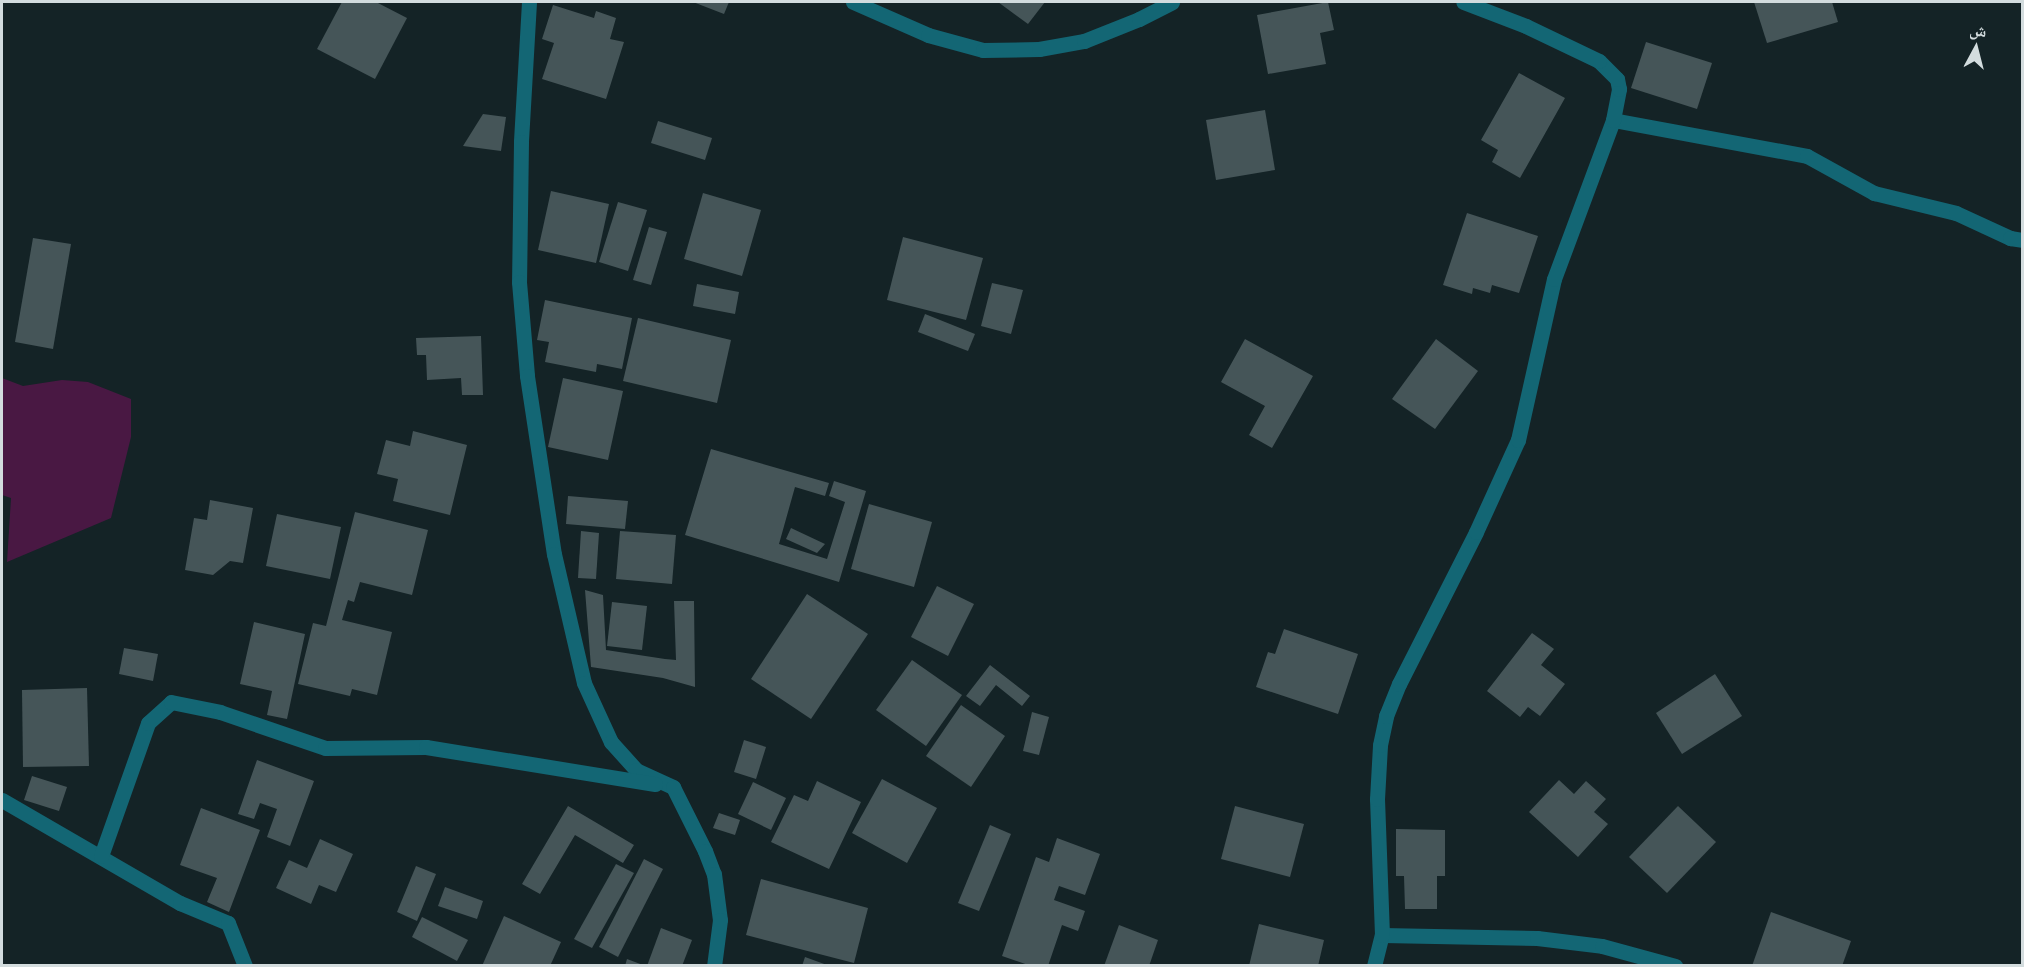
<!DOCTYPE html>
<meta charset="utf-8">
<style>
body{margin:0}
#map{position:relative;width:2024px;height:967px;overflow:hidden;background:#142326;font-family:"PT Sans Narrow","Noto Naskh Arabic",sans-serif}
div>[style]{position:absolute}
.green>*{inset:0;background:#491843}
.building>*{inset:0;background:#455558}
.street>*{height:15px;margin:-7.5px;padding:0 7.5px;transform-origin:7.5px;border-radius:7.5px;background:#136674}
span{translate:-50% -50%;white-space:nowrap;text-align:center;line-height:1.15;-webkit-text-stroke:5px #142326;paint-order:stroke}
.frame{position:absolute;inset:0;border:3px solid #d3dcde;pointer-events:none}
.north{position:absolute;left:1946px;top:18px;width:60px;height:60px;-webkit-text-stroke:4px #142326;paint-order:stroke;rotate:7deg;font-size:16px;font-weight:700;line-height:24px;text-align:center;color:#d3dcde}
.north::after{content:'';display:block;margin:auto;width:21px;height:27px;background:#d3dcde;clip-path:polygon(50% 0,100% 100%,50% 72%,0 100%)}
</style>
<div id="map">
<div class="green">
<i style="clip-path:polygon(2px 378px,23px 386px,62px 380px,88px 382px,131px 399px,131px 437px,111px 518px,7px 562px,11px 498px,2px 495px)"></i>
</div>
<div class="building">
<i style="clip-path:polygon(342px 2px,376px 2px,407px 18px,375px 79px,317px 49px)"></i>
<i style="clip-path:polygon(693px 2px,729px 2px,724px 14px)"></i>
<i style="clip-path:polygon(998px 2px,1045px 2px,1028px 24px)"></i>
<i style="clip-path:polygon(1328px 2px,1334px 30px,1320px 33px,1326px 64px,1268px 74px,1257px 15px)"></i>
<i style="clip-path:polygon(1754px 2px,1832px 2px,1838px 22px,1767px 43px)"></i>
<i style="clip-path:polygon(553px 5px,594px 18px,596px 11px,616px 18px,610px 39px,624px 42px,606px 99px,542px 79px,554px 43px,542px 39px)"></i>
<i style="clip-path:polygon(1646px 42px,1712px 63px,1697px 109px,1631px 88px)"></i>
<i style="clip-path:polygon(1519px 73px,1565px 98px,1520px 178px,1492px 162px,1498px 150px,1481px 140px)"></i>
<i style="clip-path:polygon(1265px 110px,1275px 170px,1216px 180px,1206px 120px)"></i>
<i style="clip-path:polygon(483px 114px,506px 117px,501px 151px,463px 146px)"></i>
<i style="clip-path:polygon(658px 121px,712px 138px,705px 160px,651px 143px)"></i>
<i style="clip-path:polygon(551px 191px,609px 204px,596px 263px,538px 250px)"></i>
<i style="clip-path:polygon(703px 193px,761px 210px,742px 276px,684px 259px)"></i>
<i style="clip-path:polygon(618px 202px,647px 210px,628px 271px,599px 262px)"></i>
<i style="clip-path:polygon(1467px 213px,1538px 236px,1519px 293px,1492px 285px,1490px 293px,1473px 288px,1472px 294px,1443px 285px)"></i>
<i style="clip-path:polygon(649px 227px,667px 232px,651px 285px,633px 280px)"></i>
<i style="clip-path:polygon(903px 237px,983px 258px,966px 320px,887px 300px)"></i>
<i style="clip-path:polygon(33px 238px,71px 244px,53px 349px,15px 342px)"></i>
<i style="clip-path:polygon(992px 283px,1023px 290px,1011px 334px,981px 326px)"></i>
<i style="clip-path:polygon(697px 284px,739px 292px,735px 314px,693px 306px)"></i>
<i style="clip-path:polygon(545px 300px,632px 318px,622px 369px,597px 364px,596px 372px,545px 362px,549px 342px,537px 340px)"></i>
<i style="clip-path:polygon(925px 314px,975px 334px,968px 351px,918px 332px)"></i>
<i style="clip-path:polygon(638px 318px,731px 340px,717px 403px,623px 381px)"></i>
<i style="clip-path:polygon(481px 336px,483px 395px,462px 395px,461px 378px,427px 380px,426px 355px,417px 355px,416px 338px)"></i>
<i style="clip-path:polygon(1245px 339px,1313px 376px,1272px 448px,1249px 435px,1265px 406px,1221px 382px)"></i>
<i style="clip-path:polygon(1436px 339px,1478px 371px,1435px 429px,1392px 399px)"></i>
<i style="clip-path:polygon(563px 378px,623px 391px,608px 460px,548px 447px)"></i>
<i style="clip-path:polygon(413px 431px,467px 445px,450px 515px,393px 501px,398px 479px,377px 474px,386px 440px,410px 446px)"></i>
<i style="clip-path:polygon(711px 449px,829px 483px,825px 496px,795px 487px,779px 544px,827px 559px,845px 502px,829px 496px,834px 481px,866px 491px,839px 582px,685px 535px)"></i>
<i style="clip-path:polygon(568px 496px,628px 501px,625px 529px,566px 524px)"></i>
<i style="clip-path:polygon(210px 500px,253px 508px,243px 563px,230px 561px,213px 575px,185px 570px,194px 518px,207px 520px)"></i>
<i style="clip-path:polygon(869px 504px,932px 522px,914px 587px,851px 569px)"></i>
<i style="clip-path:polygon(355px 512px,428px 530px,412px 595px,360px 582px,354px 602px,348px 600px,342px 620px,392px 632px,377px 695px,352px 689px,350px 696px,298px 684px,313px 623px,326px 626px)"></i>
<i style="clip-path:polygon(277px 514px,341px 527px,330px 579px,266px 566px)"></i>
<i style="clip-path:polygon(791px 528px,825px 544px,817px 553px,786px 539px)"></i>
<i style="clip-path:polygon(581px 531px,599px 533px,596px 579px,578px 578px)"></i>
<i style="clip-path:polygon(620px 531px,676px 535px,672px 584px,616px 579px)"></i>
<i style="clip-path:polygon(937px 586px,974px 604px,948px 656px,911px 637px)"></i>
<i style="clip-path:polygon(585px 590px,603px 595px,606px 650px,665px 659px,676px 660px,674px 601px,694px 601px,695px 687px,663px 678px,591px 667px)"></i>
<i style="clip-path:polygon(807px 594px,868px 634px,811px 719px,751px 679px)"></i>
<i style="clip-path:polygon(612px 602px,647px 606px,642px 650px,607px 646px)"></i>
<i style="clip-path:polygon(254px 622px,305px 634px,287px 719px,267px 715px,272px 691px,240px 684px)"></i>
<i style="clip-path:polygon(1284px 629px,1358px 654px,1338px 714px,1256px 687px,1268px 652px,1275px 654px)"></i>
<i style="clip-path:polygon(1532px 633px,1554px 649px,1541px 665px,1565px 684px,1540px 716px,1528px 707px,1520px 717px,1487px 691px)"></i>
<i style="clip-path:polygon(124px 648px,158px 654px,153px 681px,119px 674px)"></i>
<i style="clip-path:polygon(912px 660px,962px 695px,926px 746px,876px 710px)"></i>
<i style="clip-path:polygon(990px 665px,1030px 696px,1022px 706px,996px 685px,980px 706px,966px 696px)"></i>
<i style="clip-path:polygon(1715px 674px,1742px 716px,1682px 754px,1656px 713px)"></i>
<i style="clip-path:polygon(87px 688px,89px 766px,23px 767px,22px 690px)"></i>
<i style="clip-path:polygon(961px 705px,1005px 736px,971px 787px,926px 756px)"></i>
<i style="clip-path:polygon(1032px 712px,1049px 717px,1039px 755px,1023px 751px)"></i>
<i style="clip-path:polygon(744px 740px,766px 747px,756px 779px,734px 772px)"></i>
<i style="clip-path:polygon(257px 760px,314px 781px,290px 846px,267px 837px,277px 809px,260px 803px,254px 819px,238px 814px)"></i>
<i style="clip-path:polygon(32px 776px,67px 787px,59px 811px,24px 800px)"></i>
<i style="clip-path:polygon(882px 779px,937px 808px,907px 863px,852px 833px)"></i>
<i style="clip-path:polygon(1559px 780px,1574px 794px,1586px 781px,1606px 799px,1594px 812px,1608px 824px,1578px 857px,1529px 812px)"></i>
<i style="clip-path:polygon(817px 781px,861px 802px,829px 869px,771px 842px,794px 795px,808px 801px)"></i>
<i style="clip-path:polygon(753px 782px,786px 798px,771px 830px,738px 814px)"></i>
<i style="clip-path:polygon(568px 806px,634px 845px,623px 863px,575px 835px,540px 894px,522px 884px)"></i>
<i style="clip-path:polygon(1235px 806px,1304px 824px,1290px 877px,1221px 859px)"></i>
<i style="clip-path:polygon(1678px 806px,1716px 842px,1667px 893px,1629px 857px)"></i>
<i style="clip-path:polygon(201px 808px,260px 830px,229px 912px,207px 902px,217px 878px,180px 865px)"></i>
<i style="clip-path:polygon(719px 813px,740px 820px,735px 835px,713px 828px)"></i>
<i style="clip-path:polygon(990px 825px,1011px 834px,979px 911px,958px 903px)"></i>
<i style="clip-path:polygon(1396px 829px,1445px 830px,1445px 876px,1437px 876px,1437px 909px,1405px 909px,1404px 876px,1396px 876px)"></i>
<i style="clip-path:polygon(1057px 838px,1100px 854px,1085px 895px,1059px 886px,1054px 900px,1085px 911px,1078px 931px,1062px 925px,1048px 966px,1031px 966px,1002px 956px,1036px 857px,1049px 862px)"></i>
<i style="clip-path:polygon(320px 839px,353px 854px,336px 892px,319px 885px,311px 904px,276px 888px,289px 860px,307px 868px)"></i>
<i style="clip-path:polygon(644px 859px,663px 869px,618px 957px,599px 947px)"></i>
<i style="clip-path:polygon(616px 864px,634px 873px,592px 948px,574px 939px)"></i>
<i style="clip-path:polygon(416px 866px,436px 874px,417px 921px,397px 912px)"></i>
<i style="clip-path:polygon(761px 879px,868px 908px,854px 963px,746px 935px)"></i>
<i style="clip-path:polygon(445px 887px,483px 901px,477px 919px,438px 906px)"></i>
<i style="clip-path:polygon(1771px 912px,1851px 941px,1842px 966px,1752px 966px)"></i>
<i style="clip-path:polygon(504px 916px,561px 942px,550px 966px,482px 966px)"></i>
<i style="clip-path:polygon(422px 917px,468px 940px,457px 961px,412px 937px)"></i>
<i style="clip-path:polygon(1259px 924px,1324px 940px,1318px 966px,1249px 966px)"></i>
<i style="clip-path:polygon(1119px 925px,1158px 940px,1149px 966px,1104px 966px)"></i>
<i style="clip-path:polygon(661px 928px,692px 940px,682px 966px,647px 966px)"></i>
<i style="clip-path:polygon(805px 957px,827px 965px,827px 966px,802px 966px)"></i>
<i style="clip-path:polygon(627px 959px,643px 965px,643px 966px,625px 966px)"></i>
</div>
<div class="street">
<i style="left:529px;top:2px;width:140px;rotate:93.3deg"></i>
<i style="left:521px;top:142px;width:140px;rotate:90.8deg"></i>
<i style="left:519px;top:282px;width:94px;rotate:85.1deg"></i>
<i style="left:527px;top:376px;width:180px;rotate:81.4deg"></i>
<i style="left:554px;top:554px;width:132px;rotate:76.9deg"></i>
<i style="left:584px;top:683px;width:65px;rotate:65.4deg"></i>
<i style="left:611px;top:742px;width:38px;rotate:48deg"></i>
<i style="left:636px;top:770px;width:41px;rotate:24.7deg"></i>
<i style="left:673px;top:787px;width:72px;rotate:63.4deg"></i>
<i style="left:705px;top:851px;width:25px;rotate:69deg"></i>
<i style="left:714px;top:874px;width:46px;rotate:82.6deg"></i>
<i style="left:720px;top:920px;width:46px;rotate:97.4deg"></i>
<i style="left:853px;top:2px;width:82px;rotate:23.7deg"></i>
<i style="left:928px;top:35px;width:57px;rotate:15.3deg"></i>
<i style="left:983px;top:50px;width:56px;rotate:-1deg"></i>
<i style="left:1039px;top:49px;width:46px;rotate:-10.1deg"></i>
<i style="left:1084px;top:41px;width:59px;rotate:-21.8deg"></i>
<i style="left:1139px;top:19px;width:37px;rotate:-27deg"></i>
<i style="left:1613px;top:120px;width:197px;rotate:10.5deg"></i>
<i style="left:1807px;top:156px;width:77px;rotate:28.9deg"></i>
<i style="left:1874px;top:193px;width:84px;rotate:13.7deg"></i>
<i style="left:1956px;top:213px;width:60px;rotate:24.8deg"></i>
<i style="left:2010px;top:238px;width:12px;rotate:9deg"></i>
<i style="left:2px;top:800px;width:206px;rotate:30.1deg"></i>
<i style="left:180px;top:903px;width:52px;rotate:22.6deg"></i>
<i style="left:228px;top:923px;width:46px;rotate:68.4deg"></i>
<i style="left:101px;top:856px;width:141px;rotate:-70.5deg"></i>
<i style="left:148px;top:723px;width:31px;rotate:-42deg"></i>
<i style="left:171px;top:702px;width:50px;rotate:11.5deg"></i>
<i style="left:220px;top:712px;width:111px;rotate:18.9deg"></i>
<i style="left:325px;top:748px;width:101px;rotate:-0.6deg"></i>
<i style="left:426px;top:747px;width:232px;rotate:9.2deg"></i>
<i style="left:1382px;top:935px;width:155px;rotate:1.1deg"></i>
<i style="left:1537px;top:938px;width:65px;rotate:7deg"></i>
<i style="left:1602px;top:946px;width:76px;rotate:15.3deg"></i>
<i style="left:1374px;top:966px;width:32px;rotate:-76deg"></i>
<i style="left:1382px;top:935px;width:136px;rotate:-92.1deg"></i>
<i style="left:1377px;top:799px;width:54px;rotate:-86.8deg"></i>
<i style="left:1380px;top:745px;width:30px;rotate:-78deg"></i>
<i style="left:1386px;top:716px;width:35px;rotate:-68deg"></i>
<i style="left:1399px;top:684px;width:170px;rotate:-63.1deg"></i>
<i style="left:1476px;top:532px;width:101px;rotate:-65.5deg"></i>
<i style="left:1518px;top:440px;width:165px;rotate:-77.4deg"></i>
<i style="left:1554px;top:279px;width:170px;rotate:-69.6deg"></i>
<i style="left:1613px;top:120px;width:32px;rotate:-79deg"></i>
<i style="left:1619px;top:89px;width:10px;rotate:-101deg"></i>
<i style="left:1617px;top:79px;width:25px;rotate:-135deg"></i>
<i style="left:1599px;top:61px;width:81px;rotate:-154.4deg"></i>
<i style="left:1526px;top:26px;width:67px;rotate:-159.1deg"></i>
</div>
<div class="frame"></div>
<div class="north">ش</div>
</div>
